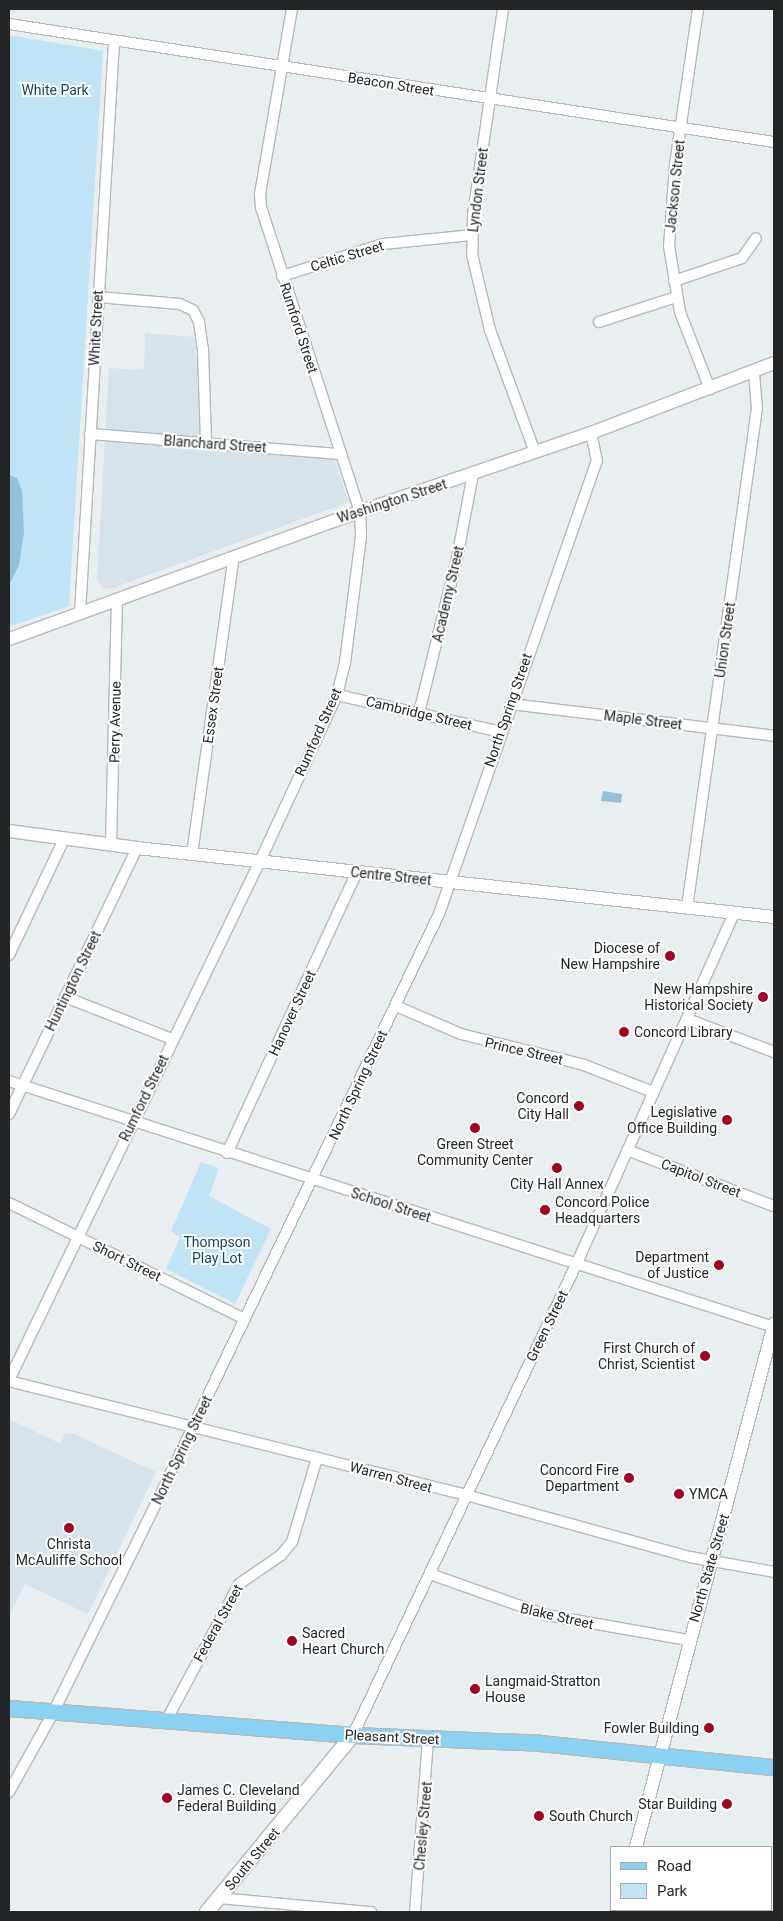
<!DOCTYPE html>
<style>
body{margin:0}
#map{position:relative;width:783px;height:1921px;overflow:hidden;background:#e9eef0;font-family:Roboto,sans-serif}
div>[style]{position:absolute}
.built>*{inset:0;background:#d7e3ea}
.green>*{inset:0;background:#c0e3f6}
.water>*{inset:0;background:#94c0d8}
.roads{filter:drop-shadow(1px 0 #b4b9bb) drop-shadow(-1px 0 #b4b9bb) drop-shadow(0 1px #b4b9bb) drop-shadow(0 -1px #b4b9bb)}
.minor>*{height:10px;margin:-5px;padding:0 5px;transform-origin:5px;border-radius:5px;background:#fff}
.tertiary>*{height:12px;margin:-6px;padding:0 6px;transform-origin:6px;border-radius:6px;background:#fff}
.secondary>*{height:14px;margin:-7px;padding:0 7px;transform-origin:7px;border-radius:7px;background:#fff}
.primary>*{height:15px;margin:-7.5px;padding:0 7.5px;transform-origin:7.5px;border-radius:7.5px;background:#8bd1f1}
.dots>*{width:14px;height:14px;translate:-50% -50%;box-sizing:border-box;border:2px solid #fff;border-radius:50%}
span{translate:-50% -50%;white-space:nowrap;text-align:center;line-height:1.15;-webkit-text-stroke:4px #fff;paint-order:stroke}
.street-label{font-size:14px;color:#232526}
.park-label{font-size:14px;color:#104962}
.poi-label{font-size:14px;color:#232526}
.right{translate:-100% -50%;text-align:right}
.left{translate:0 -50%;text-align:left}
.frame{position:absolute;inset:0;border:10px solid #232526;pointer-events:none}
.legend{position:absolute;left:610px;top:1846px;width:162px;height:65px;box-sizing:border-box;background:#fff;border:1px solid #a7a8a8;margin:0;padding:6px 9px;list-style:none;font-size:15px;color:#232526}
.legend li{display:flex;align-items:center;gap:10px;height:25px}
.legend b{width:25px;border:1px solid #a7a8a8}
</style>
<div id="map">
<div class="built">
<i style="clip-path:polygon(145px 333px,195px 337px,202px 449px,323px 456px,335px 461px,349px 502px,110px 589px,103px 588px,97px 580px,109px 368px,144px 370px)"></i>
<i style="clip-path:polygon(9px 1419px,61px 1444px,65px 1433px,74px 1434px,156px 1472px,88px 1614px,25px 1584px,9px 1616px)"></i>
</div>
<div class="green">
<i style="clip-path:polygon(9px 35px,103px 51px,69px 606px,9px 627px)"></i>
<i style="clip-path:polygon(201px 1162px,219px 1168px,209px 1196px,271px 1229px,235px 1304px,166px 1269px,180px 1237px,171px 1231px)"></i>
</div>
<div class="water">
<i style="clip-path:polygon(9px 475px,17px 478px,22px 491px,24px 532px,19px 565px,9px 585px)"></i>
<i style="clip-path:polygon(603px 791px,622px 794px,621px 803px,601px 801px)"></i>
</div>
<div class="roads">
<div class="minor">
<i style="left:503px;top:9px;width:208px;rotate:98.3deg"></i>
<i style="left:473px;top:215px;width:39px;rotate:91deg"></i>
<i style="left:472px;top:254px;width:78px;rotate:76.7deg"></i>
<i style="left:490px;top:330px;width:130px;rotate:69.8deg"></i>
<i style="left:698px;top:9px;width:158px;rotate:98.4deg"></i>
<i style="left:675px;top:165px;width:81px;rotate:94.2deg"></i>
<i style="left:669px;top:246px;width:67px;rotate:80.5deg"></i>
<i style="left:680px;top:312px;width:83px;rotate:68.7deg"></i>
<i style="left:9px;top:24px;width:774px;rotate:8.77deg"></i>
<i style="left:282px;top:276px;width:106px;rotate:-17.6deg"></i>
<i style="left:383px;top:244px;width:88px;rotate:-5.8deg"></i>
<i style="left:674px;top:281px;width:72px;rotate:-18.7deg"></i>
<i style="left:742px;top:258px;width:24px;rotate:-55deg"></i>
<i style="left:98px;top:297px;width:82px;rotate:4.9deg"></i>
<i style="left:180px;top:304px;width:14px;rotate:25deg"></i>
<i style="left:193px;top:310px;width:13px;rotate:63deg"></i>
<i style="left:199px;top:322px;width:28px;rotate:82deg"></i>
<i style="left:203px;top:350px;width:92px;rotate:88.1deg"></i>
<i style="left:599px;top:322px;width:81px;rotate:-18deg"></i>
<i style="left:90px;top:434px;width:252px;rotate:4.6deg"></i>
<i style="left:80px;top:613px;width:572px;rotate:-86.59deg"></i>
<i style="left:337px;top:695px;width:168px;rotate:12.7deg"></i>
<i style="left:511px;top:704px;width:265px;rotate:6.9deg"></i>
<i style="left:419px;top:713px;width:160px;rotate:-76.2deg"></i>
<i style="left:457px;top:558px;width:86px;rotate:-79.2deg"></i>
<i style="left:111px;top:844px;width:244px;rotate:-88.6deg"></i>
<i style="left:192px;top:854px;width:300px;rotate:-82deg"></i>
<i style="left:687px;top:908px;width:505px;rotate:-82.03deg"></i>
<i style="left:757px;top:408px;width:37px;rotate:-95deg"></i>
<i style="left:9px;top:955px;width:128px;rotate:-64.6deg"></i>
<i style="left:65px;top:997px;width:115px;rotate:21.4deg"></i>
<i style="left:396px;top:1006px;width:71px;rotate:23.3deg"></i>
<i style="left:461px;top:1034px;width:127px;rotate:14.1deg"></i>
<i style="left:584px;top:1065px;width:74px;rotate:21.4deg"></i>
<i style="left:687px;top:1019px;width:93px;rotate:20.8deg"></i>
<i style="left:9px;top:1081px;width:804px;rotate:17.83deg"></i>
<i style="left:9px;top:1114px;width:295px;rotate:-64.3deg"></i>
<i style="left:627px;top:1150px;width:157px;rotate:20.9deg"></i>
<i style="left:227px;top:1153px;width:310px;rotate:-65.2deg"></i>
<i style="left:9px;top:1203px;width:263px;rotate:26.2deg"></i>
<i style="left:9px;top:1380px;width:577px;rotate:-64.19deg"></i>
<i style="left:260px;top:861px;width:183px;rotate:-65.1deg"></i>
<i style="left:337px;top:695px;width:33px;rotate:-76deg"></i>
<i style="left:345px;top:663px;width:128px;rotate:-82.8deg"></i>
<i style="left:361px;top:536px;width:24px;rotate:-92deg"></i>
<i style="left:360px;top:512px;width:320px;rotate:-108deg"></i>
<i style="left:261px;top:208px;width:14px;rotate:-94deg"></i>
<i style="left:260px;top:194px;width:188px;rotate:-80.2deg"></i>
<i style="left:9px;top:1381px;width:471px;rotate:14deg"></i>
<i style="left:466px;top:1495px;width:232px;rotate:15.5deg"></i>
<i style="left:690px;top:1557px;width:85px;rotate:10.1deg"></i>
<i style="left:430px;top:1574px;width:123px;rotate:19.5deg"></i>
<i style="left:546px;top:1615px;width:144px;rotate:10deg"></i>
<i style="left:166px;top:1721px;width:155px;rotate:-61.9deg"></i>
<i style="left:239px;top:1584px;width:51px;rotate:-34.6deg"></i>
<i style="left:281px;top:1555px;width:17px;rotate:-50deg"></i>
<i style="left:292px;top:1542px;width:88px;rotate:-73.4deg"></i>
<i style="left:353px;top:1735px;width:520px;rotate:-64.62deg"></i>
<i style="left:576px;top:1265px;width:386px;rotate:-65.8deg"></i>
<i style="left:9px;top:1792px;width:90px;rotate:-60.9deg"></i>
<i style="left:53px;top:1713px;width:252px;rotate:-63.8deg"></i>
<i style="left:164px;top:1487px;width:636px;rotate:-64.36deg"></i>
<i style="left:439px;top:914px;width:480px;rotate:-70.8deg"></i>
<i style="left:597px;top:461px;width:29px;rotate:-102deg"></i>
<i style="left:219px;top:1898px;width:153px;rotate:5.3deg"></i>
<i style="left:415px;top:1912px;width:173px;rotate:-85.7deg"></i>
</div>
<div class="tertiary">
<i style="left:9px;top:639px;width:360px;rotate:-20deg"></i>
<i style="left:347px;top:516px;width:258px;rotate:-18.8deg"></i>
<i style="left:591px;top:433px;width:196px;rotate:-20.9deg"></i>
<i style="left:9px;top:831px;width:129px;rotate:7.6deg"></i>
<i style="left:137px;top:848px;width:641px;rotate:6.18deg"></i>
<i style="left:636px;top:1847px;width:541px;rotate:-75.22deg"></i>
<i style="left:618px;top:1912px;width:2px;rotate:-63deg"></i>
</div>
<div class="secondary">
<i style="left:207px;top:1912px;width:229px;rotate:-50.5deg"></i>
</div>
<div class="primary">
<i style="left:9px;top:1708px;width:345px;rotate:4.5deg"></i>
<i style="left:353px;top:1735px;width:187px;rotate:2.4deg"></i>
<i style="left:540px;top:1743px;width:235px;rotate:5.9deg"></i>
</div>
</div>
<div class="dots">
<i style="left:670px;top:956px;background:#a20321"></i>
<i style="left:763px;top:997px;background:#a20321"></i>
<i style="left:624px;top:1032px;background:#a20321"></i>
<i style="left:579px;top:1106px;background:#a20321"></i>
<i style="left:727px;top:1120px;background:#a20321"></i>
<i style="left:475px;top:1128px;background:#a20321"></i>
<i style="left:557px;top:1168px;background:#a20321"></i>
<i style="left:545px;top:1210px;background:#a20321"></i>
<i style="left:719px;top:1265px;background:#a20321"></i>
<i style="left:705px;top:1356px;background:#a20321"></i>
<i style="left:629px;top:1478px;background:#a20321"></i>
<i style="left:679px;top:1494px;background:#a20321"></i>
<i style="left:69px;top:1528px;background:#a20321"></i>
<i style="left:292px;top:1641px;background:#a20321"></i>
<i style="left:475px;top:1689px;background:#a20321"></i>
<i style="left:709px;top:1728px;background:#a20321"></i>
<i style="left:167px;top:1798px;background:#a20321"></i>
<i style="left:727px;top:1804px;background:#a20321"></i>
<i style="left:539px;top:1816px;background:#a20321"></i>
</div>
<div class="street-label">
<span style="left:391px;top:84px;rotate:9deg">Beacon Street</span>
<span style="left:675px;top:186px;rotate:-84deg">Jackson Street</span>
<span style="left:478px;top:190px;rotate:-83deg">Lyndon Street</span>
<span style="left:347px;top:256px;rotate:-17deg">Celtic Street</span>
<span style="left:96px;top:328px;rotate:-87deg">White Street</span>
<span style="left:299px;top:328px;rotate:72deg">Rumford Street</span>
<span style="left:215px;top:444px;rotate:4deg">Blanchard Street</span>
<span style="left:392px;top:501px;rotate:-18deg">Washington Street</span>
<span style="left:448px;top:594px;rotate:-77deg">Academy Street</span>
<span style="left:725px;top:640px;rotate:-82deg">Union Street</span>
<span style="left:213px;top:705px;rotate:-82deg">Essex Street</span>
<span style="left:508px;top:710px;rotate:-71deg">North Spring Street</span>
<span style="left:419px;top:713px;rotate:13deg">Cambridge Street</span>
<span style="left:643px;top:720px;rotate:7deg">Maple Street</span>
<span style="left:115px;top:722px;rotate:-89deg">Perry Avenue</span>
<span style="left:318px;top:732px;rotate:-66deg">Rumford Street</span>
<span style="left:391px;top:876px;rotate:6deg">Centre Street</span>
<span style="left:73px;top:981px;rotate:-64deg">Huntington Street</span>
<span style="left:292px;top:1013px;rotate:-65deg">Hanover Street</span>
<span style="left:524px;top:1051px;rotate:13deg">Prince Street</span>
<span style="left:358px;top:1085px;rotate:-65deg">North Spring Street</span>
<span style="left:144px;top:1098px;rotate:-64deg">Rumford Street</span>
<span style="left:701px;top:1178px;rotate:21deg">Capitol Street</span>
<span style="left:391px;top:1205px;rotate:18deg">School Street</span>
<span style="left:127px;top:1261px;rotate:26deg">Short Street</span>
<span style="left:547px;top:1326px;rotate:-64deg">Green Street</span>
<span style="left:182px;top:1450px;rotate:-64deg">North Spring Street</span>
<span style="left:391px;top:1477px;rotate:15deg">Warren Street</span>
<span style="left:709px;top:1568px;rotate:-74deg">North State Street</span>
<span style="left:557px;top:1616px;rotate:13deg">Blake Street</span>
<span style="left:218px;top:1623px;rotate:-61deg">Federal Street</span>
<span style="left:392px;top:1737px;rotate:3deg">Pleasant Street</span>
<span style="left:423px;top:1826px;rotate:-85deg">Chesley Street</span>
<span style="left:252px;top:1859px;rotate:-50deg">South Street</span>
</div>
<div class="park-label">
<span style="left:55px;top:90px">White Park</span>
<span style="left:217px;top:1250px">Thompson<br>Play Lot</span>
</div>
<div class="poi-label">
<span class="right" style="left:660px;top:956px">Diocese of<br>New Hampshire</span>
<span class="right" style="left:753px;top:997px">New Hampshire<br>Historical Society</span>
<span class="left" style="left:634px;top:1032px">Concord Library</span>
<span class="right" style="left:569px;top:1106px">Concord<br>City Hall</span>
<span class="right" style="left:717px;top:1120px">Legislative<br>Office Building</span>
<span style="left:475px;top:1152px">Green Street<br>Community Center</span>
<span style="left:557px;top:1184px">City Hall Annex</span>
<span class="left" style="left:555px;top:1210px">Concord Police<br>Headquarters</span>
<span class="right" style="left:709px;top:1265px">Department<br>of Justice</span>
<span class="right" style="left:695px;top:1356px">First Church of<br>Christ, Scientist</span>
<span class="right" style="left:619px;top:1478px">Concord Fire<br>Department</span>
<span class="left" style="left:689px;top:1494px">YMCA</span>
<span style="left:69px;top:1552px">Christa<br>McAuliffe School</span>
<span class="left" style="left:302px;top:1641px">Sacred<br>Heart Church</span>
<span class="left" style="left:485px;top:1689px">Langmaid-Stratton<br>House</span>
<span class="right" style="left:699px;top:1728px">Fowler Building</span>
<span class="left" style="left:177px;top:1798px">James C. Cleveland<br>Federal Building</span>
<span class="right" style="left:717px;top:1804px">Star Building</span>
<span class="left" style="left:549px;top:1816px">South Church</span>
</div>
<div class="frame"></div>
<ul class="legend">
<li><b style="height:6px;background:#8bd1f1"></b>Road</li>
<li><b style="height:14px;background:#c0e3f6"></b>Park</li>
</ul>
</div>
